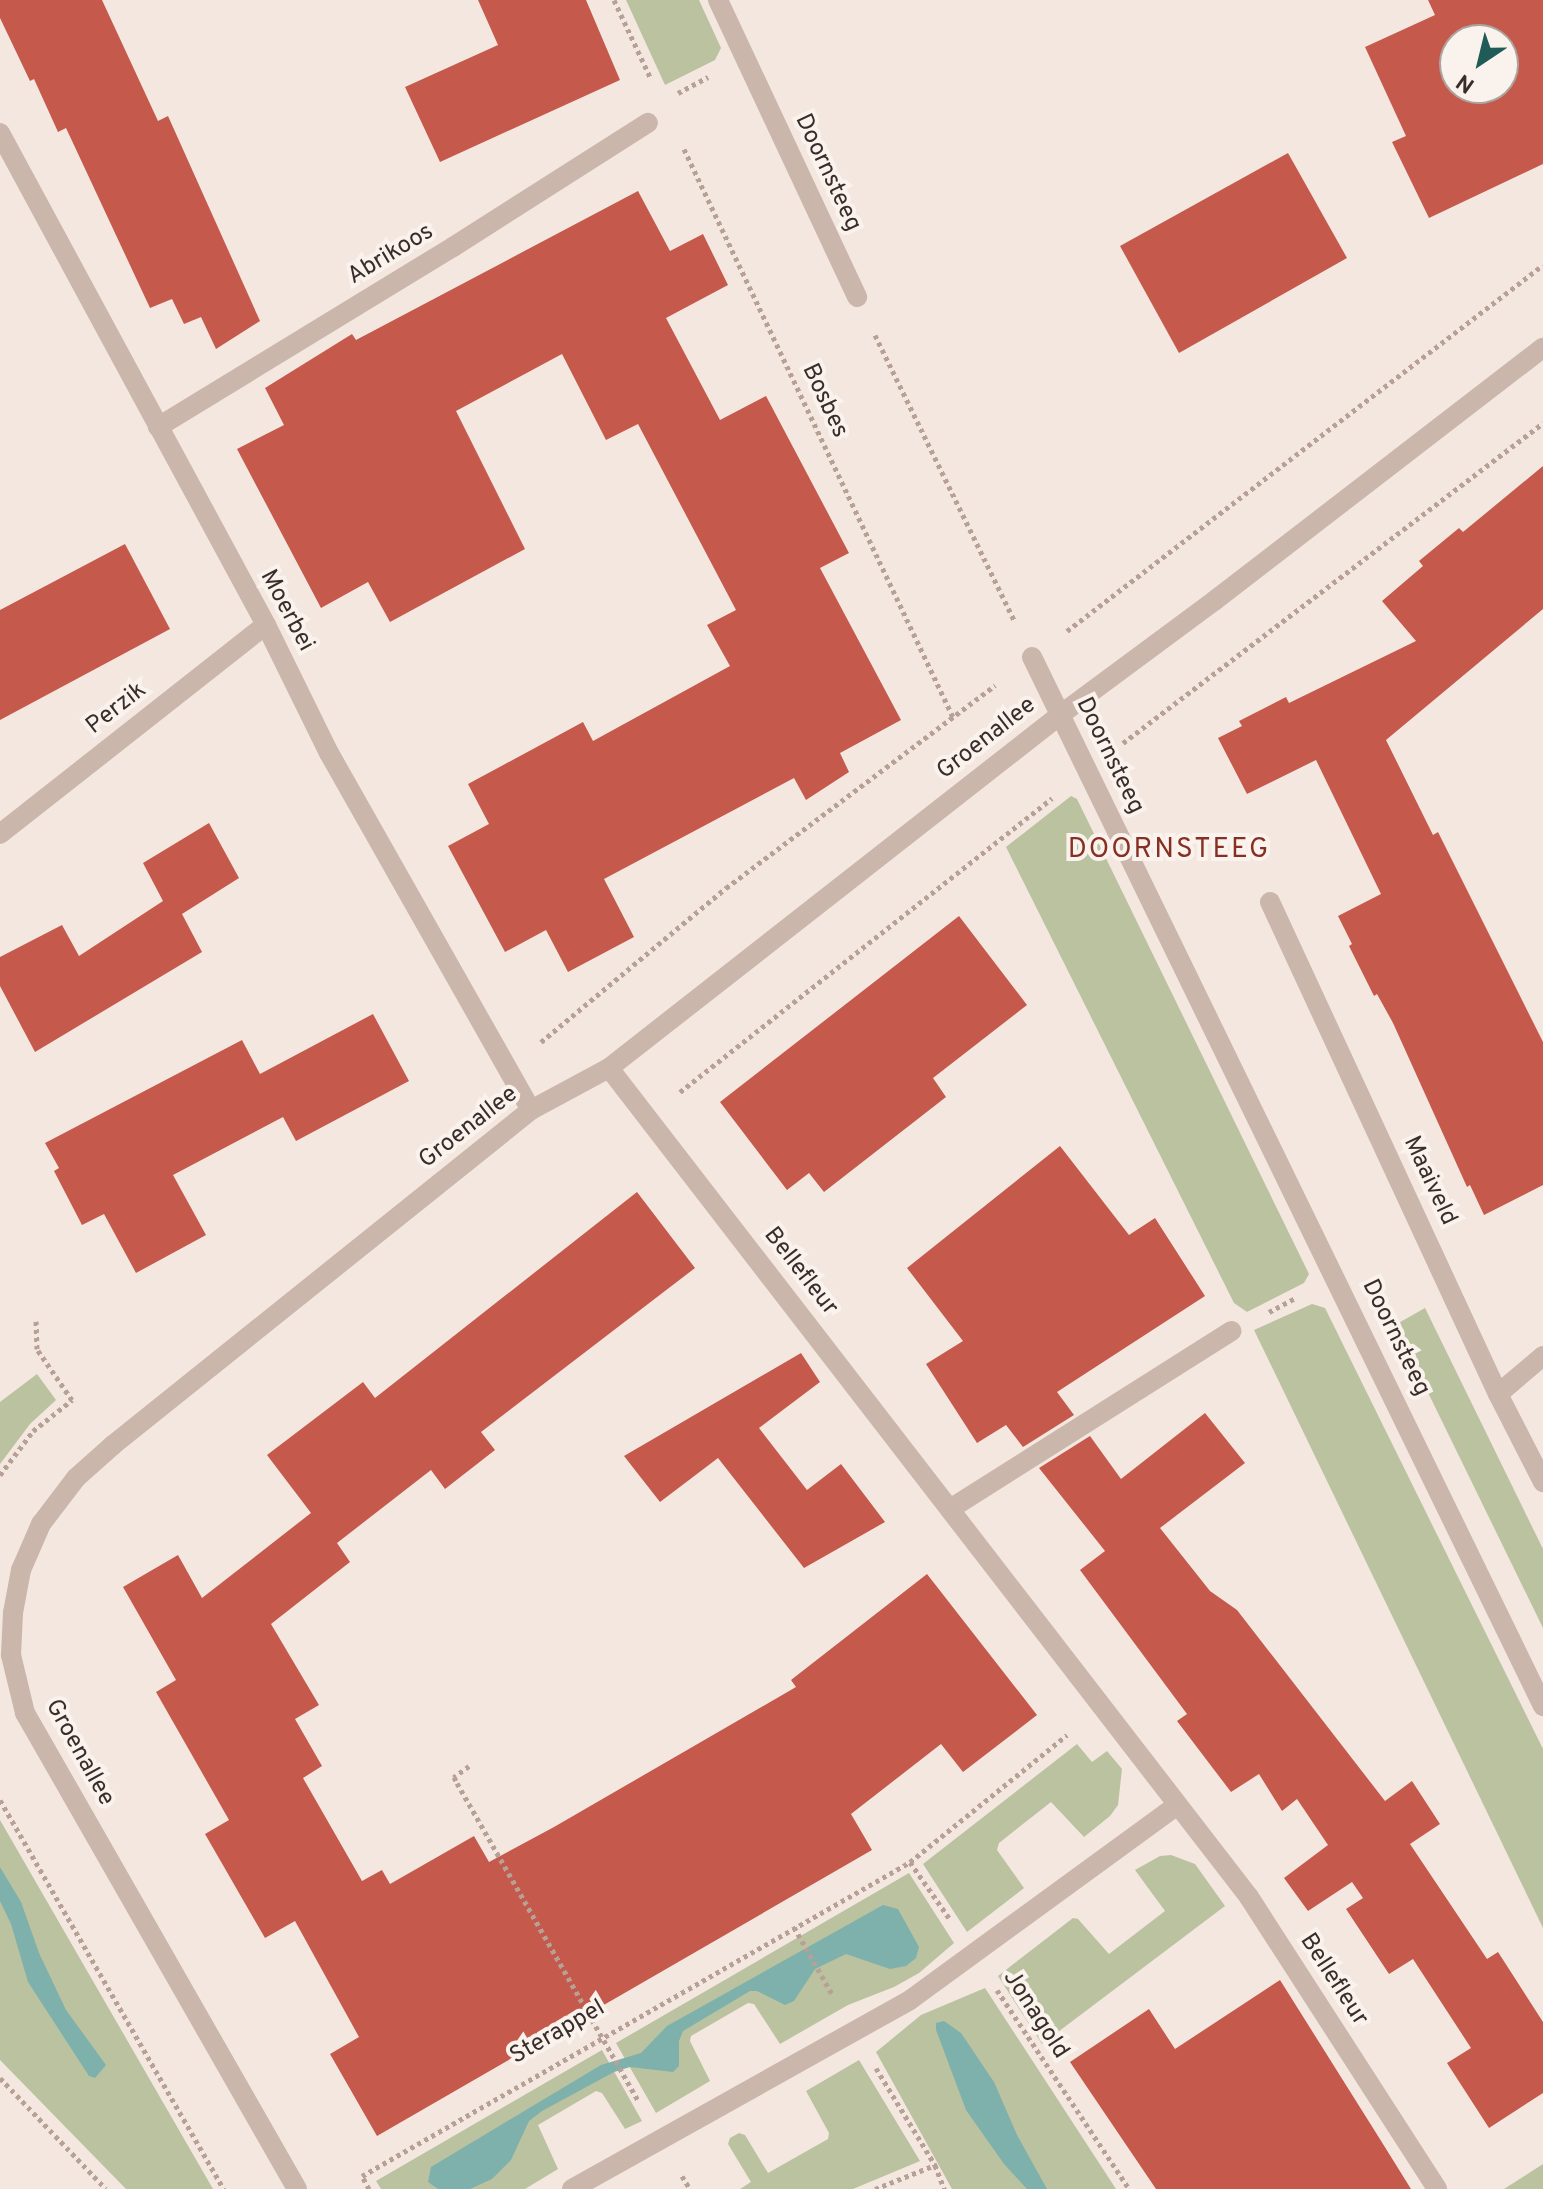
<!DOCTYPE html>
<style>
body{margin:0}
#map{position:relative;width:1543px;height:2189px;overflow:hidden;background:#f3e7e0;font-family:Overpass,sans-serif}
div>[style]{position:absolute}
.green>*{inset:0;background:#bbc29f}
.water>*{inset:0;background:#7eb0ac}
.building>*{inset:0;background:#c55a4c}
.path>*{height:5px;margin-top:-2.5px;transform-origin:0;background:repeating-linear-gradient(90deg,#b7a095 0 4px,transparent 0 8px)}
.minor>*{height:20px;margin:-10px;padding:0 10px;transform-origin:10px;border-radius:10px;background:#cbb6ab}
span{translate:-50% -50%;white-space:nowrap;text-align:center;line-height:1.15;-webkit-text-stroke:8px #faf2ec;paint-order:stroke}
.street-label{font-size:24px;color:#392d2a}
.quarter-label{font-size:28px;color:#882f23;letter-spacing:2px}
.north{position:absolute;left:1439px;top:24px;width:80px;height:80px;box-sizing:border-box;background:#faf2ec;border:2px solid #ada39e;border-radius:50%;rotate:215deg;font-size:22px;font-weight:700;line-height:32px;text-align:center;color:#392d2a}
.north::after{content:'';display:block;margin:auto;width:28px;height:36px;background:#205b58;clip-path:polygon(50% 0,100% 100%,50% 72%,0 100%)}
</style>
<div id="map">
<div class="green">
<i style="clip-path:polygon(626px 0,699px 0,721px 48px,715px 60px,665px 85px)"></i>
<i style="clip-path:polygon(1071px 796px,1077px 799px,1309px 1274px,1304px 1283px,1247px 1312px,1234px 1303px,1006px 847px)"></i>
<i style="clip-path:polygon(1312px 1304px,1325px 1308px,1543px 1749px,1543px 1928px,1254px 1330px)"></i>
<i style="clip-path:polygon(1425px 1308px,1543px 1549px,1543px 1628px,1395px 1325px)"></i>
<i style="clip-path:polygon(37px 1374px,56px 1400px,30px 1424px,0 1464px,0 1402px)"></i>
<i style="clip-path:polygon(1077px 1744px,1092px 1762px,1107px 1751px,1122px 1769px,1118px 1805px,1110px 1816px,1084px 1837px,1051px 1802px,999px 1843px,997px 1850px,1024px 1888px,967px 1932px,923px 1864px)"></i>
<i style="clip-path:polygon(0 1820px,213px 2189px,126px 2189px,0 2060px)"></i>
<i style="clip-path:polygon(1171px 1855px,1195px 1864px,1225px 1906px,1042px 2044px,998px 1976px,1073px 1918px,1078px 1919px,1109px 1954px,1165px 1911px,1135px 1870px,1160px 1856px)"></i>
<i style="clip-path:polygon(909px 1873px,954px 1943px,919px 1973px,894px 1987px,848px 2005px,780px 2044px,754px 2004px,748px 2003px,691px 2036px,690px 2041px,710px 2081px,656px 2113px,616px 2043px)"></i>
<i style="clip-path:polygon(985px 1988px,1116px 2189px,952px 2189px,876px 2052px,921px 2015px)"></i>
<i style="clip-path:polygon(602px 2050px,642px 2121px,625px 2129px,602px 2093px,596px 2091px,538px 2125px,558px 2169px,525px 2189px,381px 2189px,376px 2181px)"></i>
<i style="clip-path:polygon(859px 2060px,920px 2161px,853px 2189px,740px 2189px,751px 2182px,728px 2144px,730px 2138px,739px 2133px,745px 2135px,768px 2173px,828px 2139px,829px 2133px,806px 2091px)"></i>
<i style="clip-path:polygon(1543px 2164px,1543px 2189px,1504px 2189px)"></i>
</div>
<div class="water">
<i style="clip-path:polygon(0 1867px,21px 1902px,39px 1953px,66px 2010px,106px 2065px,95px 2078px,89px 2076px,28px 1982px,11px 1924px,0 1901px)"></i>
<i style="clip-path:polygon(883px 1905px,898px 1909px,919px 1947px,916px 1958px,906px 1966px,890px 1969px,846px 1954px,815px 1969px,794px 2001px,785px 2005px,757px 1991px,750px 1991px,683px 2031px,679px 2041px,679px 2066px,673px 2072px,630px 2067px,614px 2072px,542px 2111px,529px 2121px,511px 2160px,492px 2179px,470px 2189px,438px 2189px,428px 2182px,431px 2167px,601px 2065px,641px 2053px,667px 2026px)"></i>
<i style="clip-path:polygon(944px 2021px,961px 2033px,994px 2082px,1017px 2135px,1047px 2189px,1027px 2189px,1004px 2164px,966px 2110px,936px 2030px,936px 2023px)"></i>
</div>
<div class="building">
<i style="clip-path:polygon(0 0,102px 0,158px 121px,168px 116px,260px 321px,216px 349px,201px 317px,184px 324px,172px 299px,150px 308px,66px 128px,58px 132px,34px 79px,30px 81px,0 18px)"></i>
<i style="clip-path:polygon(478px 0,586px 0,620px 80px,440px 162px,405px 87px,498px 45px)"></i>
<i style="clip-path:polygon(evenodd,1428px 0,1543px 0,1543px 164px,1429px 218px,1392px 142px,1406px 136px,1365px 47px,1435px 15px,1428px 0,1455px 40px,1503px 40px,1503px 88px,1455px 88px,1455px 40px)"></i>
<i style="clip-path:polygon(1288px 153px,1347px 258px,1179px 353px,1120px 246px)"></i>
<i style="clip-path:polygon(638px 191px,670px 251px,703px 234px,728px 285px,666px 318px,720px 420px,766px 396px,849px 553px,820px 568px,901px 720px,840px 753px,849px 772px,806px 800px,794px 778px,604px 879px,634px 937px,568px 972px,546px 930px,505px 952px,448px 846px,489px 824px,468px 784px,583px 722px,593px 741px,730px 666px,707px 625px,736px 610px,638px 424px,606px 440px,562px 354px,456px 411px,525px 549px,390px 622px,368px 582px,321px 608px,237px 449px,284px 425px,265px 388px,352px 334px,356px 340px)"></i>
<i style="clip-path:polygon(1543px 466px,1543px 609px,1386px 740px,1433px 835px,1438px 832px,1543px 1042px,1543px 1185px,1484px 1215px,1470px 1185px,1467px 1187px,1393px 1023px,1377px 994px,1374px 996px,1349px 946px,1352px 944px,1338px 916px,1381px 894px,1316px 760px,1247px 794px,1218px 738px,1242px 726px,1239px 721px,1286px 697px,1289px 703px,1416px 641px,1382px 601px,1423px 566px,1419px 561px,1459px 528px,1463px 532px)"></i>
<i style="clip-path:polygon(125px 544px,170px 629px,0 720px,0 610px)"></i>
<i style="clip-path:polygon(209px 823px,239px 878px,182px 914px,202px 952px,35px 1052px,0 986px,0 957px,62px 925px,79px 956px,163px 901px,143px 863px)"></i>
<i style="clip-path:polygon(959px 916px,1027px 1005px,933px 1078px,946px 1097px,824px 1192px,809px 1173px,787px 1190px,720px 1102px)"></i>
<i style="clip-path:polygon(373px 1014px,409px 1081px,296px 1141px,283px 1117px,173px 1175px,206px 1235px,136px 1273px,104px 1214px,82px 1225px,54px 1171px,59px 1168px,45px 1143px,242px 1040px,260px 1074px)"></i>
<i style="clip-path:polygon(1060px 1146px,1129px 1235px,1155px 1218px,1205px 1296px,1057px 1392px,1074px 1415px,1023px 1447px,1006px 1425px,977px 1443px,926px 1364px,963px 1341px,907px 1268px)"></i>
<i style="clip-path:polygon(637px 1192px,695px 1268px,481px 1432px,495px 1450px,445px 1489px,431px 1470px,337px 1543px,350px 1562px,271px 1624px,319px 1705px,295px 1719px,322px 1766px,303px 1778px,362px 1881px,382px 1870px,390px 1884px,474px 1836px,489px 1862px,554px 1827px,796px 1687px,791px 1680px,927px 1574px,1037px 1715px,963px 1772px,941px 1744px,851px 1814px,872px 1850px,377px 2136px,330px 2054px,359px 2037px,295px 1921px,265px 1938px,205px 1834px,229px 1820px,156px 1692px,176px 1680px,123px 1587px,178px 1555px,202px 1598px,311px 1513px,267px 1455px,363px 1382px,375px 1398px)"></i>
<i style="clip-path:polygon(801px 1353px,820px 1382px,759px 1428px,807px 1490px,841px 1464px,885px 1522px,804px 1568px,718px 1458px,660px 1502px,624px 1456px)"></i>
<i style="clip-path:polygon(1205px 1413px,1245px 1463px,1160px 1528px,1210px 1591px,1237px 1610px,1385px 1801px,1412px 1781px,1440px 1824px,1410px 1844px,1487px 1959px,1498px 1952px,1543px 2022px,1543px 2093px,1489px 2128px,1447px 2063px,1471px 2048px,1413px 1959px,1389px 1974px,1346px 1909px,1363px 1898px,1352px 1882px,1308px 1911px,1284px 1878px,1328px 1845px,1297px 1799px,1282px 1811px,1259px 1774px,1231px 1792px,1177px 1721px,1187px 1714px,1080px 1570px,1105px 1551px,1039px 1468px,1090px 1436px,1121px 1479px)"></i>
<i style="clip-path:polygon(1280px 1980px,1378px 2136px,1411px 2189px,1156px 2189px,1070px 2062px,1149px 2009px,1175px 2049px)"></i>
</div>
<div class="path">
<i style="left:614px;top:0;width:87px;rotate:64.9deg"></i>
<i style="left:678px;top:93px;width:34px;rotate:-28deg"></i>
<i style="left:684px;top:149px;width:628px;rotate:64.66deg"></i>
<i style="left:875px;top:335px;width:317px;rotate:64deg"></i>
<i style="left:1067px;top:631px;width:600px;rotate:-37.56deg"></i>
<i style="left:1123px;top:743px;width:528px;rotate:-37.3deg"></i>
<i style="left:541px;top:1042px;width:241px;rotate:-39.8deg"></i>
<i style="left:726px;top:888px;width:337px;rotate:-37deg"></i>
<i style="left:680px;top:1092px;width:474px;rotate:-38.3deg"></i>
<i style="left:1269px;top:1312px;width:30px;rotate:-28deg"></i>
<i style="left:0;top:1475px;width:55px;rotate:-53.1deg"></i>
<i style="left:33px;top:1431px;width:50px;rotate:-38.5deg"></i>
<i style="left:72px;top:1400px;width:62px;rotate:-124.5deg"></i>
<i style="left:37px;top:1349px;width:28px;rotate:-92deg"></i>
<i style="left:469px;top:1766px;width:19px;rotate:144deg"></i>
<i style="left:454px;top:1777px;width:7px;rotate:63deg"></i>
<i style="left:457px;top:1783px;width:367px;rotate:60.3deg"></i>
<i style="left:0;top:1800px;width:449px;rotate:60.1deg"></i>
<i style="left:910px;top:1862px;width:68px;rotate:55.1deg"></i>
<i style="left:794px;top:1927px;width:77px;rotate:60.4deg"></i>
<i style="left:997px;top:1990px;width:239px;rotate:56.4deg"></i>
<i style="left:876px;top:2068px;width:114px;rotate:58.7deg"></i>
<i style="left:935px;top:2165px;width:26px;rotate:69deg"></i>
<i style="left:0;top:2078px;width:153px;rotate:46.3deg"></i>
<i style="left:682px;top:2176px;width:15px;rotate:58deg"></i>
<i style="left:369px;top:2189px;width:15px;rotate:-118deg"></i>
<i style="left:362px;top:2176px;width:632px;rotate:-29.81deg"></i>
<i style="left:910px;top:1862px;width:202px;rotate:-39deg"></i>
<i style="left:875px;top:2189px;width:65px;rotate:-21.8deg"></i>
</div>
<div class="minor">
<i style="left:718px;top:0;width:328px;rotate:64.9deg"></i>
<i style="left:0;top:133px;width:559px;rotate:61.6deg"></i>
<i style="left:266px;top:625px;width:143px;rotate:63.8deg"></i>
<i style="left:329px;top:753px;width:410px;rotate:60.5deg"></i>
<i style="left:158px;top:427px;width:346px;rotate:-31.4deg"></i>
<i style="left:453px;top:247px;width:231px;rotate:-32.5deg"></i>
<i style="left:1032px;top:657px;width:1167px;rotate:64.03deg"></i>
<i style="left:0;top:834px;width:338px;rotate:-38.2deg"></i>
<i style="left:1270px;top:902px;width:542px;rotate:65.14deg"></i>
<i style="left:1498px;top:1394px;width:99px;rotate:62.9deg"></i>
<i style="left:609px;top:1068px;width:1047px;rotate:52.33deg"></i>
<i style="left:1249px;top:1897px;width:347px;rotate:57.2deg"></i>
<i style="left:1498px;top:1394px;width:59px;rotate:-40.2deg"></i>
<i style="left:950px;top:1509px;width:333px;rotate:-32.3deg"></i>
<i style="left:297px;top:2189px;width:548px;rotate:-119.74deg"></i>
<i style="left:25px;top:1713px;width:60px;rotate:-103.6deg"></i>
<i style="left:11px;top:1655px;width:42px;rotate:-87.3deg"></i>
<i style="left:13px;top:1613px;width:44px;rotate:-79.5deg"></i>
<i style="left:21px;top:1570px;width:50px;rotate:-66.5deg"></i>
<i style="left:41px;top:1524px;width:58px;rotate:-52.7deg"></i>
<i style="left:76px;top:1478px;width:50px;rotate:-41.7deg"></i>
<i style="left:113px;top:1445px;width:536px;rotate:-38.71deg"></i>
<i style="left:531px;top:1110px;width:89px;rotate:-28.3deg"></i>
<i style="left:609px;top:1068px;width:573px;rotate:-38.05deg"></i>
<i style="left:1060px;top:715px;width:192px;rotate:-36.5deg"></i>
<i style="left:1214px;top:601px;width:415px;rotate:-37.6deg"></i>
<i style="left:572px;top:2189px;width:387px;rotate:-29.2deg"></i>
<i style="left:910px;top:2000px;width:329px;rotate:-36.1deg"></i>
</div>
<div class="street-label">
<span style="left:827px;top:173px;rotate:65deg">Doornsteeg</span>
<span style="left:391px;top:255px;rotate:-31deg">Abrikoos</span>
<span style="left:824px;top:401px;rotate:65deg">Bosbes</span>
<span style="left:286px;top:611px;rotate:62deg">Moerbei</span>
<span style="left:117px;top:709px;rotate:-38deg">Perzik</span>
<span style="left:987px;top:739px;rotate:-38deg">Groenallee</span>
<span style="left:1109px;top:756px;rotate:64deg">Doornsteeg</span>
<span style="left:469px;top:1128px;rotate:-38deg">Groenallee</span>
<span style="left:1429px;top:1181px;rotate:65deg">Maaiveld</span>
<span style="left:800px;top:1272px;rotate:52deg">Bellefleur</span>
<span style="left:1395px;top:1338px;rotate:64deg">Doornsteeg</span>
<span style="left:79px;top:1753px;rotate:61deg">Groenallee</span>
<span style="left:1333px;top:1980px;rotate:57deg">Bellefleur</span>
<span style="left:1035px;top:2015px;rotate:57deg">Jonagold</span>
<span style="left:558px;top:2033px;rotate:-30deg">Sterappel</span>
</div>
<div class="quarter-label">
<span style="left:1169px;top:850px">DOORNSTEEG</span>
</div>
<div class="north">N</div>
</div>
